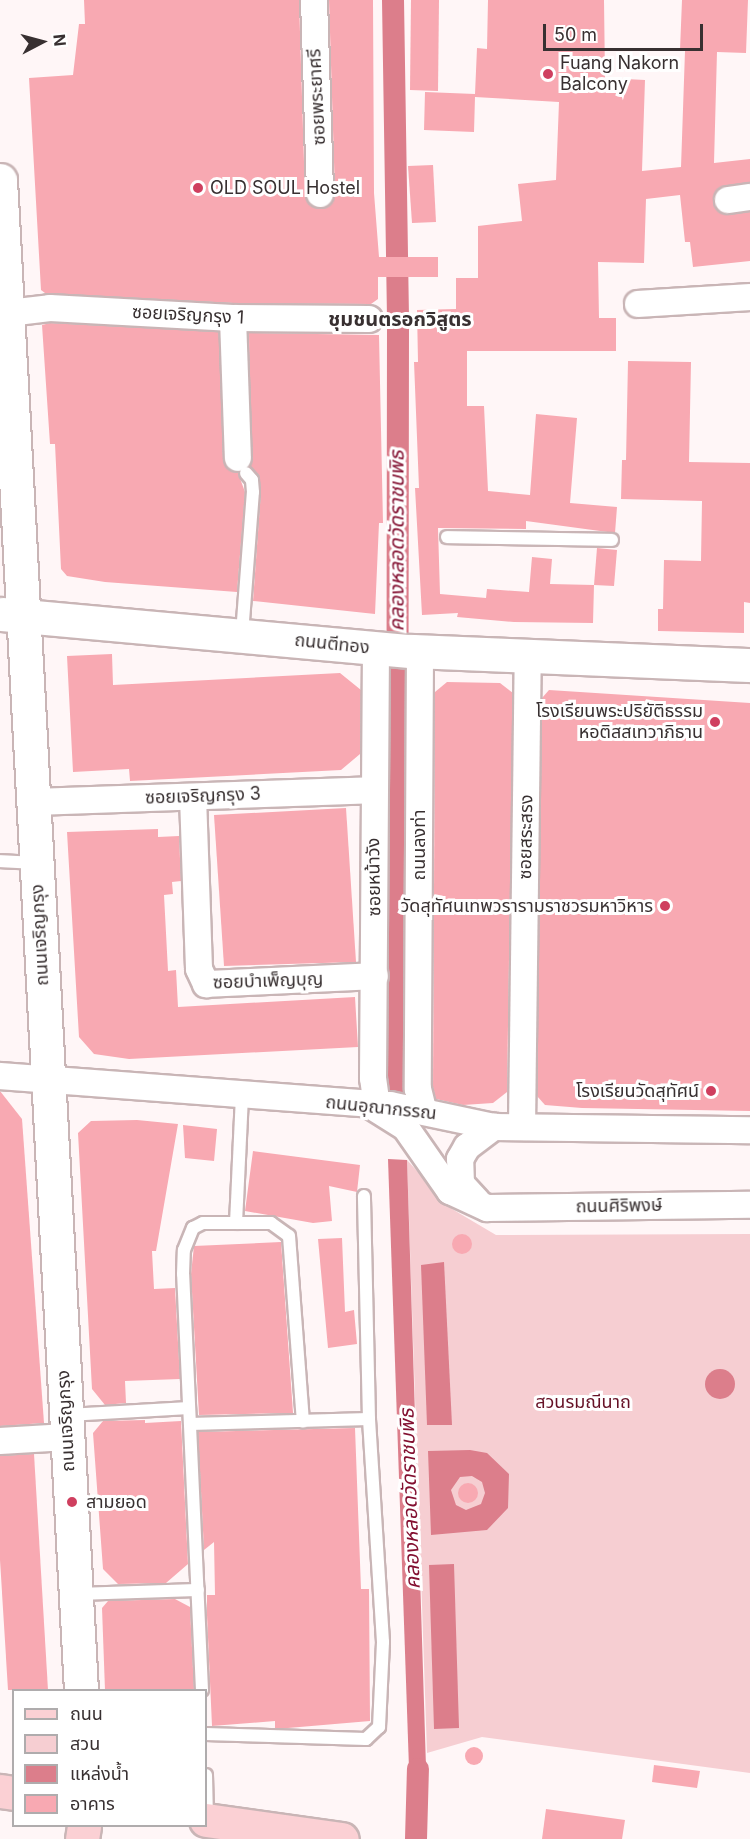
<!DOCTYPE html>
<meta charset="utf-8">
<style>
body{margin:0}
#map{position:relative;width:750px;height:1839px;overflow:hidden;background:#fff6f7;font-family:Inter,"Noto Sans Thai",sans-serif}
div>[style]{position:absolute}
.green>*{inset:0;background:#f6ced2}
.water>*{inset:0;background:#dc7e8b}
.round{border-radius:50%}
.canal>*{height:22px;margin:-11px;padding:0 11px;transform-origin:11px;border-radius:11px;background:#dc7e8b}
.building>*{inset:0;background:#f8a9b2}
.roads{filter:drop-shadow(2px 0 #c9b5b6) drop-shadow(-2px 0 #c9b5b6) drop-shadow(0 2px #c9b5b6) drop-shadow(0 -2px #c9b5b6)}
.service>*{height:12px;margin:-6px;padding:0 6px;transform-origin:6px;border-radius:6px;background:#fff}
.minor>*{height:26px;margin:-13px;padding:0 13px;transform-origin:13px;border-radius:13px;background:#fff}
.secondary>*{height:33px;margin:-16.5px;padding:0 16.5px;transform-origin:16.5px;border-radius:16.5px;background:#fff}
.primary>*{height:33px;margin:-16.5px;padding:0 16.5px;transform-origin:16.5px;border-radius:16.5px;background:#fbd0d4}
.dots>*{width:16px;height:16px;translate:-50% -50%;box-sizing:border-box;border:3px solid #fff;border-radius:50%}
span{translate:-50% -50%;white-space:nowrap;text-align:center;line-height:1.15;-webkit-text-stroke:6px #fff;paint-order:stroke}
.poi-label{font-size:18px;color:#383031}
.left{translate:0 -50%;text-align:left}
.right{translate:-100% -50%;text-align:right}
.street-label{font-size:18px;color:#383031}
.park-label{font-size:18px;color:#661126}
.neighbourhood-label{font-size:20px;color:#383031;font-weight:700}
.water-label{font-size:20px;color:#831031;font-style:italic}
.legend{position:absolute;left:12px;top:1689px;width:195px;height:138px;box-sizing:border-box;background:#fff;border:2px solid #afacad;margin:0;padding:8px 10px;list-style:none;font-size:18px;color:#383031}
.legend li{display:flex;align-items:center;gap:12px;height:30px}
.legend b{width:30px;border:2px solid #afacad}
.north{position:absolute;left:12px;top:12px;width:60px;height:60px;-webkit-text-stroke:4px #fff;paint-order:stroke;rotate:84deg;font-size:16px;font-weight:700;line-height:24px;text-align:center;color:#383031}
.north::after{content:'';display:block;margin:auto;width:21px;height:27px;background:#383031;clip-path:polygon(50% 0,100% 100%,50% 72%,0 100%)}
.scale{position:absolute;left:543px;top:24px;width:160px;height:27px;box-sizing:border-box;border:3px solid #383031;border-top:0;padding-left:8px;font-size:18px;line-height:21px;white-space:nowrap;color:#383031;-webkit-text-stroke:4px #fff;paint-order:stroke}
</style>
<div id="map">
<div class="green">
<i style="clip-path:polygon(407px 1160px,452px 1209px,496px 1235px,750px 1234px,750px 1773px,482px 1737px,427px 1753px)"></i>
</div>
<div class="water">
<i style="clip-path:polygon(388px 1159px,407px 1160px,427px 1800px,410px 1797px)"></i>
<i style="clip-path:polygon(444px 1262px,452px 1425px,427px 1425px,421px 1265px)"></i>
<i class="round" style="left:705px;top:1369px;width:30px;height:30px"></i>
<i style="clip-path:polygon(evenodd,470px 1450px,487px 1453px,509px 1474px,508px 1508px,487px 1530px,431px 1535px,428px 1451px,470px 1450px,472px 1476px,482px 1482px,485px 1493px,481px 1504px,466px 1510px,456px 1505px,451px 1490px,460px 1477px,472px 1476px)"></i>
<i style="clip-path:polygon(454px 1564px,459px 1728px,434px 1729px,429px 1565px)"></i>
</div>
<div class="canal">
<i style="left:393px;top:0;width:324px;rotate:89.1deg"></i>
<i style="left:398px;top:324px;width:759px;rotate:90.08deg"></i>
<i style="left:416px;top:1839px;width:70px;rotate:-88.4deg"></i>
</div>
<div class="building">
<i style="clip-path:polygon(84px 0,299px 0,305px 194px,308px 202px,320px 209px,328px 206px,335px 194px,329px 0,373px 0,374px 193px,379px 257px,438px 257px,438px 277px,378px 277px,378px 299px,371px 304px,233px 303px,45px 293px,41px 290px,29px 78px,73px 75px,79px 24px,85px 24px)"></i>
<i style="clip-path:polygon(411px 0,439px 0,438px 91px,410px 90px)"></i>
<i style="clip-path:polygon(488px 0,604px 0,605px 78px,645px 80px,642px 171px,681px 167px,685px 51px,680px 50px,682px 0,748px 0,746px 53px,717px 52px,714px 163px,750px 159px,750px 182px,719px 188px,713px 201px,723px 214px,750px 212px,750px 261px,693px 267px,690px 242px,685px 242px,680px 195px,646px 199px,644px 263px,598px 262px,599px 318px,616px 318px,616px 351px,467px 351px,467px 406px,484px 406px,488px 491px,530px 495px,536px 414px,577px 418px,570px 503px,617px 507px,615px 533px,526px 521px,526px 529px,438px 528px,440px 594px,486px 598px,487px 589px,529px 592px,532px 557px,552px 559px,550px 584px,594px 585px,593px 623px,514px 622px,457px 617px,458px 613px,422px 615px,415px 488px,419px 488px,414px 362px,418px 362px,417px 310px,456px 309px,456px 278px,478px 278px,478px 226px,522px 221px,518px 184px,556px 180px,559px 102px,475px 97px,474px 132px,424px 130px,425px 92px,475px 94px,477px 48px,487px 49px)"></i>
<i style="clip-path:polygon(433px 165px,436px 222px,412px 223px,408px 166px)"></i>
<i style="clip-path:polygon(50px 323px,219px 332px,223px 459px,226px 466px,238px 473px,245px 492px,237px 592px,105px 582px,67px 576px,61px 569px,55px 444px,50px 444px,42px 325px)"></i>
<i style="clip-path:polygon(249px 333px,379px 335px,383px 523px,379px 523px,375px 614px,253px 601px,261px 491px,259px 475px,250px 466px)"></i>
<i style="clip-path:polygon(628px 361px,691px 362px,689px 462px,750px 463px,750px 603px,744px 602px,744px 633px,658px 631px,658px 609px,663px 609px,664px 560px,701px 561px,702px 501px,621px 499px,622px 460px,626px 460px)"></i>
<i style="clip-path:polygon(597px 548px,617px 550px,614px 586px,594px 585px)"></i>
<i style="clip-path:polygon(112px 654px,113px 685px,340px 673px,361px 690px,360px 754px,341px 770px,130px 781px,129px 769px,73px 772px,67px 656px)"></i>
<i style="clip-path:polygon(447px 682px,500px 683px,513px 693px,507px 1092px,493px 1103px,463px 1105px,436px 1099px,433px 1087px,435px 692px)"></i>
<i style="clip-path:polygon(549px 690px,750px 703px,750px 1111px,582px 1108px,545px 1105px,537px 1096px,542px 698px)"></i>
<i style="clip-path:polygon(346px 808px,356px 962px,224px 966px,214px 815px)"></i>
<i style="clip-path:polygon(158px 829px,158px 837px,179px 836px,181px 881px,172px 882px,173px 894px,164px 895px,168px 971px,176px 970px,178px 1007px,355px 997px,358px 1047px,129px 1059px,94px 1054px,79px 1037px,67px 832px)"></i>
<i style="clip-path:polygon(0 1091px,22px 1119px,44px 1423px,0 1426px)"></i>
<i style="clip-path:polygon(137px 1120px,178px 1124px,156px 1251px,152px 1251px,154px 1289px,175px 1288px,180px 1379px,125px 1381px,126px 1403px,105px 1405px,92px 1389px,78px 1133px,91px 1121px)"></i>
<i style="clip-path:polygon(183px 1125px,217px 1129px,214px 1161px,185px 1158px)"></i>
<i style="clip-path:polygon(253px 1151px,360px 1165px,357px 1192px,329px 1186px,332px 1221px,313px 1223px,245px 1211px)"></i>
<i class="round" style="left:452px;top:1234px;width:20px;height:20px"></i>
<i style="clip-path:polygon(342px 1238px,345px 1312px,354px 1310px,357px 1344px,328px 1348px,318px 1239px)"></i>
<i style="clip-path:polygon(281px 1242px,293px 1413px,199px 1415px,191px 1274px,194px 1246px)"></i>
<i style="clip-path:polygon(145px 1420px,145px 1423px,181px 1421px,188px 1564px,166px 1583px,118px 1584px,103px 1569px,93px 1433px,103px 1421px)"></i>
<i style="clip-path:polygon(355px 1428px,361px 1589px,369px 1589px,370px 1721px,288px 1728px,275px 1728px,275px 1721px,212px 1726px,207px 1615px,207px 1595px,215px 1595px,214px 1542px,204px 1550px,198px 1432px)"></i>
<i style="clip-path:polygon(34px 1454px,48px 1690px,8px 1690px,0 1560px,0 1456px)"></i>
<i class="round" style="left:458px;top:1483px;width:20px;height:20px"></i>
<i style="clip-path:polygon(175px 1599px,190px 1607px,194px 1690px,105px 1690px,102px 1608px,108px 1601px)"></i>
<i class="round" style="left:465px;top:1747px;width:18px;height:18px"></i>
<i style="clip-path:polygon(654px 1765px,700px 1771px,697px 1788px,652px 1782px)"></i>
<i style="clip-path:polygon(546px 1809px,625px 1820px,622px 1839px,542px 1839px)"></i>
</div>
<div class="roads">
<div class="service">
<i style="left:447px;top:537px;width:165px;rotate:1deg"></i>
<i style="left:242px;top:634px;width:142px;rotate:-85.6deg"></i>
<i style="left:253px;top:492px;width:12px;rotate:-95deg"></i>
<i style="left:252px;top:480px;width:9px;rotate:-131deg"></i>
<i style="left:0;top:861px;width:35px;rotate:3deg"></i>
<i style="left:236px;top:1223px;width:128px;rotate:-87.3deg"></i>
<i style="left:68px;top:1415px;width:121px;rotate:-3.3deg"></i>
<i style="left:190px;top:1424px;width:179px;rotate:-1.6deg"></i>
<i style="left:76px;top:1594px;width:122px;rotate:-1.9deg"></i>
<i style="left:202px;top:1690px;width:416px;rotate:-92.6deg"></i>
<i style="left:183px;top:1274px;width:24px;rotate:-88deg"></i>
<i style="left:184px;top:1250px;width:24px;rotate:-68deg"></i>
<i style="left:193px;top:1228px;width:11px;rotate:-27deg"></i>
<i style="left:203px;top:1223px;width:68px"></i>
<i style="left:271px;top:1223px;width:22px;rotate:36deg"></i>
<i style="left:289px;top:1236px;width:186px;rotate:85.7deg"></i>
<i style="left:206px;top:1734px;width:160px;rotate:1.8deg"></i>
<i style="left:366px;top:1739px;width:18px;rotate:-43deg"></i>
<i style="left:379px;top:1727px;width:85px;rotate:-87.3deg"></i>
<i style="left:383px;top:1642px;width:223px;rotate:-93.6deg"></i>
<i style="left:369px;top:1419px;width:223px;rotate:-91.3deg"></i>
<i style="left:206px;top:1775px;width:44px;rotate:88.7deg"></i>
</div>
<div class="minor">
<i style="left:314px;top:0;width:194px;rotate:88.2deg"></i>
<i style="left:728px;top:200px;width:22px;rotate:-8deg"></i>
<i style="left:638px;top:304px;width:112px;rotate:-3.6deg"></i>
<i style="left:0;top:314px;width:50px;rotate:-6.8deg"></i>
<i style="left:50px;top:308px;width:183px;rotate:3.1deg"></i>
<i style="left:233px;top:318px;width:136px;rotate:0.4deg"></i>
<i style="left:233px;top:318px;width:140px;rotate:88deg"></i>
<i style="left:376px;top:648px;width:430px;rotate:90.4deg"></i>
<i style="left:373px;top:1078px;width:27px;rotate:82deg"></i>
<i style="left:420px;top:652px;width:437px;rotate:90.3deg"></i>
<i style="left:418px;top:1089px;width:21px;rotate:76deg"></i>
<i style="left:193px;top:797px;width:172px;rotate:88deg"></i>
<i style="left:199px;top:969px;width:17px;rotate:65deg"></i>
<i style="left:206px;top:984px;width:169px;rotate:-2.7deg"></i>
<i style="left:33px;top:802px;width:340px;rotate:-2deg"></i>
<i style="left:0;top:1076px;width:391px;rotate:4.3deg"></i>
<i style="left:390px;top:1105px;width:106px;rotate:11.9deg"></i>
<i style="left:494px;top:1127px;width:256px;rotate:0.7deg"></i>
<i style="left:373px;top:1107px;width:39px;rotate:32deg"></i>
<i style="left:406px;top:1128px;width:77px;rotate:55.1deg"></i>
<i style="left:450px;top:1191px;width:41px;rotate:24.7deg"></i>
<i style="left:487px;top:1208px;width:263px;rotate:-0.7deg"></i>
<i style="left:522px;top:1127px;width:471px;rotate:-89.3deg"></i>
<i style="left:477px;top:1201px;width:23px;rotate:-133deg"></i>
<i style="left:461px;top:1184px;width:25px;rotate:-92deg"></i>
<i style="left:460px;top:1159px;width:14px;rotate:-60deg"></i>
<i style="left:467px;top:1147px;width:34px;rotate:-37deg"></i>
<i style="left:0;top:1441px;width:67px;rotate:-3.4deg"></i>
</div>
<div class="secondary">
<i style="left:0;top:180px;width:1512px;rotate:86.93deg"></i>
<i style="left:2px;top:614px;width:412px;rotate:5.2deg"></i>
<i style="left:412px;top:651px;width:338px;rotate:2.4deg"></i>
</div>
<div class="primary">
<i style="left:0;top:1791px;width:14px;rotate:8deg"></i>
<i style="left:206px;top:1820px;width:137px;rotate:8deg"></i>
<i style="left:82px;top:1839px;width:13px;rotate:-81deg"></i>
</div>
</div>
<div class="dots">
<i style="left:548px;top:74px;background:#cf3f5f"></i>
<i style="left:198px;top:188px;background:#cf3f5f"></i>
<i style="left:715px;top:722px;background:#cf3f5f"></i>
<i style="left:665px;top:906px;background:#cf3f5f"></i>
<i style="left:711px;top:1091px;background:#cf3f5f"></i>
<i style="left:72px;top:1502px;background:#cf3f5f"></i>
</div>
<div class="poi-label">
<span class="left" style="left:560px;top:74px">Fuang Nakorn<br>Balcony</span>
<span class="left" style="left:210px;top:188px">OLD SOUL Hostel</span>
<span class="right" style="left:703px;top:722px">โรงเรียนพระปริยัติธรรม<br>หอติสสเทวาภิธาน</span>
<span class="right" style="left:653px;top:906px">วัดสุทัศนเทพวรารามราชวรมหาวิหาร</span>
<span class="right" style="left:699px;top:1091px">โรงเรียนวัดสุทัศน์</span>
<span class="left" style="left:86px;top:1502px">สามยอด</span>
</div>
<div class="street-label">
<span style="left:317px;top:97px;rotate:-93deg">ซอยพระยาศรี</span>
<span style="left:188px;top:315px;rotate:3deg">ซอยเจริญกรุง 1</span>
<span style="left:332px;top:644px;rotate:6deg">ถนนตีทอง</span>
<span style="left:203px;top:796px;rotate:-2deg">ซอยเจริญกรุง 3</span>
<span style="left:526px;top:837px;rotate:-89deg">ซอยสระสรง</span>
<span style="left:419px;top:845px;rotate:-90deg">ถนนลงท่า</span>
<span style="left:374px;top:877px;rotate:-91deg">ซอยหน้าวัง</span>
<span style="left:40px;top:935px;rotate:-93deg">ถนนเจริญกรุง</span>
<span style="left:268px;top:981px;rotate:-2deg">ซอยบำเพ็ญบุญ</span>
<span style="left:381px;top:1108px;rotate:6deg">ถนนอุณากรรณ</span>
<span style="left:619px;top:1206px;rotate:-1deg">ถนนศิริพงษ์</span>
<span style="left:66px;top:1421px;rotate:-93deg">ถนนเจริญกรุง</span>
</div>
<div class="park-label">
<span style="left:583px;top:1402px">สวนรมณีนาถ</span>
</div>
<div class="neighbourhood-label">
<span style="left:400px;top:319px">ชุมชนตรอกวิสูตร</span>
</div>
<div class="water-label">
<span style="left:397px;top:541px;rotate:-90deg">คลองหลอดวัดราชบพิธ</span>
<span style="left:410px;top:1499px;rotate:-92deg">คลองหลอดวัดราชบพิธ</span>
</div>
<ul class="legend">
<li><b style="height:8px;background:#fbd0d4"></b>ถนน</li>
<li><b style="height:16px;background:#f6ced2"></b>สวน</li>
<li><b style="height:16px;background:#dc7e8b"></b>แหล่งน้ำ</li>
<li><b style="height:16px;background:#f8a9b2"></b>อาคาร</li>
</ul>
<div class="north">N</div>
<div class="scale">50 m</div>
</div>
